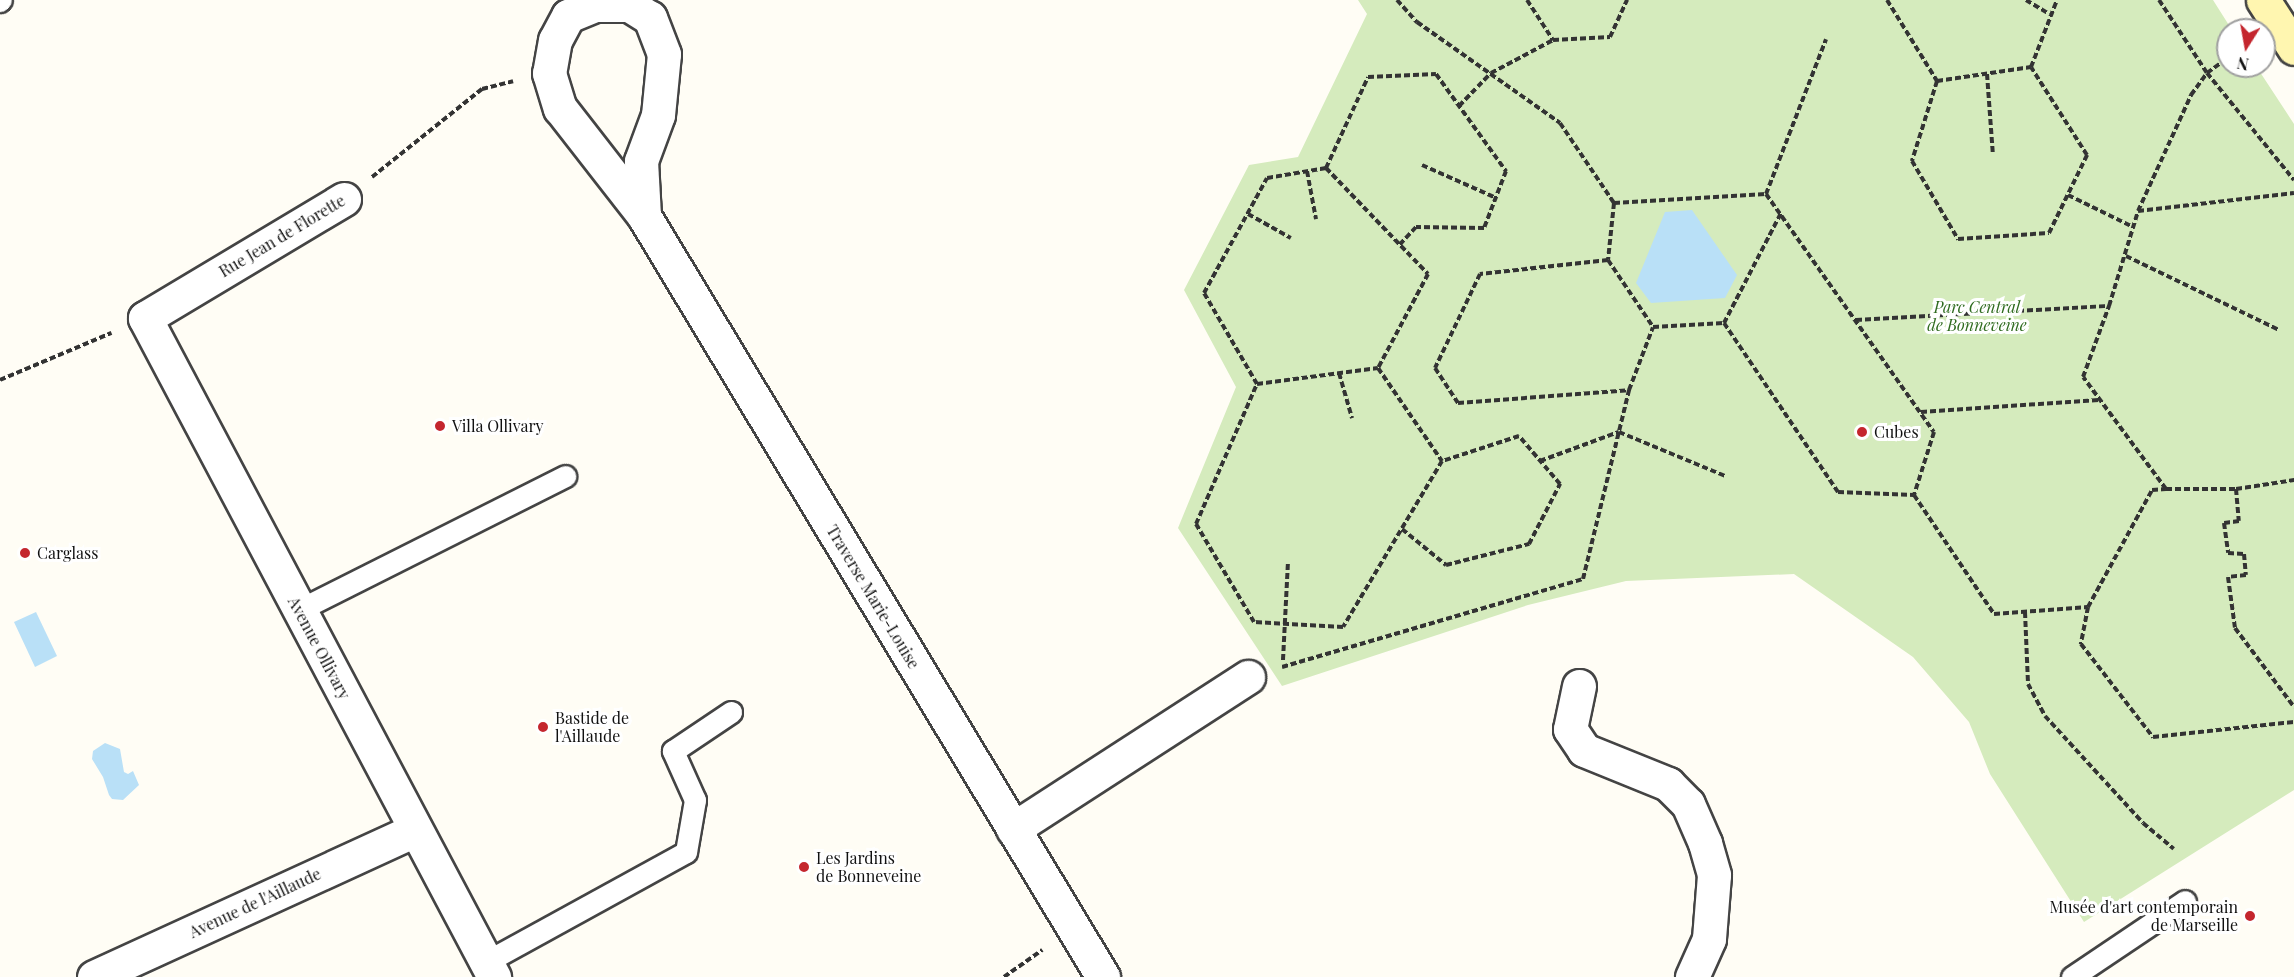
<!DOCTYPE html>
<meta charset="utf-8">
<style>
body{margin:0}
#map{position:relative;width:2294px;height:977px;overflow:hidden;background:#fffdf5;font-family:"Playfair Display",serif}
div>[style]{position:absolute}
.green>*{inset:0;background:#d5ebbd}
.water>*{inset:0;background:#b9e0f7}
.path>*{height:4px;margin-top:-2px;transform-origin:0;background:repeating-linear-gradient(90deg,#333 0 6px,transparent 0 9px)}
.roads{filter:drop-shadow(2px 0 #444) drop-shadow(-2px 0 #444) drop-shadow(0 2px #444) drop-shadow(0 -2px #444)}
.lane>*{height:21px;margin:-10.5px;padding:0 10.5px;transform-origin:10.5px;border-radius:10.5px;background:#fff}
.street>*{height:33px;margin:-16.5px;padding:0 16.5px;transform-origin:16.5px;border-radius:16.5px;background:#fff}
.secondary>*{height:33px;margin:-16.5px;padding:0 16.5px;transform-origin:16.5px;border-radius:16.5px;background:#fff6b0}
.dots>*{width:16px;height:16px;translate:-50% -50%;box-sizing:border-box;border:3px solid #fff;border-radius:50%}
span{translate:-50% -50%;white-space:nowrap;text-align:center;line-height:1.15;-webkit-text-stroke:6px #fff;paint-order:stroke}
.street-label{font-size:16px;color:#111}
.park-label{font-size:16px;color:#2f6b1f;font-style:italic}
.poi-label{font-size:16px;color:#111}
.left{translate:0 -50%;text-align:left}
.right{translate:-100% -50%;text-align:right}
.north{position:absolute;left:2216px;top:18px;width:60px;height:60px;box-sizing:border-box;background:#fff;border:2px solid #a0a0a0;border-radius:50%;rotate:191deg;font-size:16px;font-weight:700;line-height:24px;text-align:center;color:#111}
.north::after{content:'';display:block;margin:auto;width:21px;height:27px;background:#c4262e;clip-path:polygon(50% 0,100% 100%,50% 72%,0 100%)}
</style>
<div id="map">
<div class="green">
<i style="clip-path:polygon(1358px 0,2213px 0,2232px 30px,2228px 30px,2228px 66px,2256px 66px,2294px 124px,2294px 790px,2084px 922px,1990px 774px,1969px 722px,1913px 657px,1794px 574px,1626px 581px,1528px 605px,1282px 686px,1178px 528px,1236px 387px,1184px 290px,1249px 165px,1298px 157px,1367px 14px)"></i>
</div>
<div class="water">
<i style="clip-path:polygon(1692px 210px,1737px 275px,1725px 298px,1651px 303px,1636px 283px,1665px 212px)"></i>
<i style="clip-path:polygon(36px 612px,57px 656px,35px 667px,14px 622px)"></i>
<i style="clip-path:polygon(105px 743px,120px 749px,124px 772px,128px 774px,133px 771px,139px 785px,123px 800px,112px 799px,109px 795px,103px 777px,92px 759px,93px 751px)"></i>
</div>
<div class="path">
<i style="left:1397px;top:0;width:30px;rotate:48deg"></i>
<i style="left:1417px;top:22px;width:175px;rotate:35.2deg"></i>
<i style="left:1560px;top:123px;width:97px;rotate:56deg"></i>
<i style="left:1614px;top:203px;width:152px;rotate:-3.4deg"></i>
<i style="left:1766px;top:194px;width:291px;rotate:54.8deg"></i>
<i style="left:1934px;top:432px;width:66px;rotate:107.6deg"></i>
<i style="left:1914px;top:495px;width:143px;rotate:56.1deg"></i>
<i style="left:1994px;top:614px;width:94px;rotate:-4.3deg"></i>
<i style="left:2088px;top:607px;width:38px;rotate:101deg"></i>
<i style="left:2081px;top:644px;width:118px;rotate:52.3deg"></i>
<i style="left:2153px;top:737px;width:142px;rotate:-6.1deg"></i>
<i style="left:1527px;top:0;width:48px;rotate:57deg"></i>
<i style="left:1553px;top:40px;width:57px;rotate:-3deg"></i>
<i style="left:1610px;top:37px;width:41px;rotate:-65.3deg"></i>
<i style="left:1887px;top:0;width:95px;rotate:58.3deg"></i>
<i style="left:1937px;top:81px;width:84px;rotate:107.4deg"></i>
<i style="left:1912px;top:161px;width:91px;rotate:59.5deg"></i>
<i style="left:1958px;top:239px;width:91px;rotate:-3.8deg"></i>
<i style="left:2049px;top:233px;width:87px;rotate:-64deg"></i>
<i style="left:2087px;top:155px;width:104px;rotate:-122.5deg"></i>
<i style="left:2031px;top:67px;width:72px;rotate:-68.8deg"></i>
<i style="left:2026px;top:0;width:27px;rotate:31deg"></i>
<i style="left:2159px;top:0;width:87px;rotate:56.7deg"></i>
<i style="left:2207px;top:73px;width:138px;rotate:50.9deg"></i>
<i style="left:1987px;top:74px;width:81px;rotate:85.8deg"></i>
<i style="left:1937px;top:81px;width:95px;rotate:-8.5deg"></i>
<i style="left:1459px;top:106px;width:46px;rotate:-45.9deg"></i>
<i style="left:1491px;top:73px;width:70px;rotate:-28deg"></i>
<i style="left:1422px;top:165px;width:81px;rotate:24deg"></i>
<i style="left:1326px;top:168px;width:100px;rotate:-65.2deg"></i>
<i style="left:1368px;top:77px;width:68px;rotate:-2.5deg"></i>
<i style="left:1436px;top:74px;width:120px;rotate:54.2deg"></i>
<i style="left:1506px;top:171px;width:61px;rotate:111.1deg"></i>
<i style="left:1484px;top:228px;width:68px;rotate:-179.2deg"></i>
<i style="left:1416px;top:227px;width:25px;rotate:133deg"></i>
<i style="left:1307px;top:171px;width:49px;rotate:79.4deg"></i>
<i style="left:372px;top:177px;width:141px;rotate:-38.7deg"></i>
<i style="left:482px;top:89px;width:32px;rotate:-14deg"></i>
<i style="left:1766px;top:194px;width:166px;rotate:-68.8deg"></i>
<i style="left:2068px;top:195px;width:72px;rotate:26.2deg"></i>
<i style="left:1614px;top:203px;width:57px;rotate:96deg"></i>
<i style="left:1608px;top:260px;width:129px;rotate:173.8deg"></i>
<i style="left:1480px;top:274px;width:104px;rotate:115.6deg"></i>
<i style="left:1435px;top:368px;width:42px;rotate:56.7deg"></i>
<i style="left:1458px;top:403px;width:171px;rotate:-4.3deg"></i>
<i style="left:2138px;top:211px;width:157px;rotate:-6.6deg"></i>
<i style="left:1248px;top:214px;width:49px;rotate:29.2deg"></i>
<i style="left:2126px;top:256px;width:170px;rotate:25.8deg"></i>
<i style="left:1608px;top:260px;width:81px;rotate:56.1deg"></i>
<i style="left:1856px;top:320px;width:253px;rotate:-3.2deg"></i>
<i style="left:2109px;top:306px;width:99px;rotate:-73deg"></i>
<i style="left:2138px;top:211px;width:128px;rotate:-65.4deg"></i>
<i style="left:2191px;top:95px;width:27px;rotate:-54deg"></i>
<i style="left:2207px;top:73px;width:26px;rotate:-36deg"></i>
<i style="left:1724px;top:323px;width:124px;rotate:-62.6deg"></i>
<i style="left:1378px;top:368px;width:113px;rotate:55.5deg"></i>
<i style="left:1442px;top:461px;width:193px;rotate:120.8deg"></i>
<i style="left:1343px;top:627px;width:89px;rotate:-176.8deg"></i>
<i style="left:1254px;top:622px;width:114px;rotate:-120.6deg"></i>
<i style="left:1196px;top:524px;width:153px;rotate:-66.5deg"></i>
<i style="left:1257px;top:384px;width:122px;rotate:-7.5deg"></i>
<i style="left:1339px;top:373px;width:47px;rotate:73.9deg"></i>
<i style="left:0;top:380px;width:121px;rotate:-22.9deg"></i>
<i style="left:1257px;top:384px;width:105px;rotate:-120.2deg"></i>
<i style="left:1204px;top:293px;width:131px;rotate:-61.3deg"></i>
<i style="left:1267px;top:178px;width:60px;rotate:-9.6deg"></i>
<i style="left:1326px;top:168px;width:147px;rotate:46.1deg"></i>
<i style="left:1428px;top:274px;width:106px;rotate:118deg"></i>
<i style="left:1921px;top:412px;width:178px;rotate:-3.9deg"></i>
<i style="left:1540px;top:461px;width:84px;rotate:-20.2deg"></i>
<i style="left:1619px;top:432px;width:115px;rotate:22.5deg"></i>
<i style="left:2166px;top:489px;width:70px"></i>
<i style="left:2236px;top:489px;width:59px;rotate:-8.8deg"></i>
<i style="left:2236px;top:489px;width:32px;rotate:85deg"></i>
<i style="left:2239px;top:521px;width:15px;rotate:172deg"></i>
<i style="left:2224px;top:523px;width:30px;rotate:82deg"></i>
<i style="left:2228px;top:553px;width:16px;rotate:4deg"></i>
<i style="left:2244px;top:554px;width:21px;rotate:85deg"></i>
<i style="left:2246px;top:575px;width:18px;rotate:174deg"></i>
<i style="left:2228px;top:577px;width:51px;rotate:82.2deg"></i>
<i style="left:2235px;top:628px;width:99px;rotate:53.2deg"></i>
<i style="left:1402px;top:529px;width:57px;rotate:39.3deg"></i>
<i style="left:1446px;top:565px;width:86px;rotate:-14.2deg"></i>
<i style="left:1529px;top:544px;width:68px;rotate:-62.7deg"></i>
<i style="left:1560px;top:484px;width:63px;rotate:-130.5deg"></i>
<i style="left:1519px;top:436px;width:81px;rotate:162deg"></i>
<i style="left:2088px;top:607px;width:133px;rotate:-61.3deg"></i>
<i style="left:2152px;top:490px;width:14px;rotate:-4deg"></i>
<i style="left:2166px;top:489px;width:139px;rotate:-126.5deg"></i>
<i style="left:2083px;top:377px;width:76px;rotate:-69.9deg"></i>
<i style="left:2025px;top:612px;width:72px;rotate:87.6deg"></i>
<i style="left:2028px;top:684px;width:36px;rotate:62deg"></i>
<i style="left:2045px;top:716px;width:145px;rotate:47.5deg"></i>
<i style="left:2143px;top:823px;width:40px;rotate:40deg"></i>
<i style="left:1283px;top:660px;width:98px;rotate:-87.1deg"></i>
<i style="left:1282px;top:667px;width:314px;rotate:-16.3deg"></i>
<i style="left:1583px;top:579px;width:195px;rotate:-76.3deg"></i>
<i style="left:1629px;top:390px;width:67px;rotate:-69.1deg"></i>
<i style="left:1653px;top:327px;width:71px;rotate:-3.2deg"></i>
<i style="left:1724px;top:323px;width:204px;rotate:56deg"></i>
<i style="left:1838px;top:492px;width:76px;rotate:2.3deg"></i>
<i style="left:1004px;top:977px;width:47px;rotate:-35.4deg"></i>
</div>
<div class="roads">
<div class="lane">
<i style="left:0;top:1px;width:1px;rotate:-45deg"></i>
<i style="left:299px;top:610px;width:298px;rotate:-26.7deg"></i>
<i style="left:486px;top:962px;width:228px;rotate:-28.8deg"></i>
<i style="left:686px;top:852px;width:53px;rotate:-80.2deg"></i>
<i style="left:695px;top:800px;width:54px;rotate:-114.2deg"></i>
<i style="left:673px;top:751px;width:70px;rotate:-33.9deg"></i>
<i style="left:2072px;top:977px;width:136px;rotate:-33.9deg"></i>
</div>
<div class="street">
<i style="left:344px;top:199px;width:232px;rotate:149.1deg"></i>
<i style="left:145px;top:318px;width:746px;rotate:62.09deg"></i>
<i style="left:644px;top:216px;width:55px;rotate:-93.1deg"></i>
<i style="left:641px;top:161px;width:49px;rotate:-69.7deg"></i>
<i style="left:658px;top:115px;width:61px;rotate:-84.4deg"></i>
<i style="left:664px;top:54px;width:39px;rotate:-111deg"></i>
<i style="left:650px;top:18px;width:25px;rotate:-148deg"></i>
<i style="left:629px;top:5px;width:34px;rotate:180deg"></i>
<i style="left:595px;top:5px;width:29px;rotate:158deg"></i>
<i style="left:568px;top:16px;width:27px;rotate:118deg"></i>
<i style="left:555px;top:40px;width:34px;rotate:100deg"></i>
<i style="left:549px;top:73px;width:37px;rotate:73deg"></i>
<i style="left:560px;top:108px;width:137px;rotate:52.1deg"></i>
<i style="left:644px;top:216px;width:889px;rotate:58.9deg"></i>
<i style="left:1579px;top:686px;width:44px;rotate:101.8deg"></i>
<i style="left:1570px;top:729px;width:25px;rotate:56deg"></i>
<i style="left:1584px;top:750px;width:91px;rotate:22deg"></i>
<i style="left:1668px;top:784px;width:28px;rotate:45deg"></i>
<i style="left:1688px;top:804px;width:43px;rotate:66.4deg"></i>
<i style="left:1705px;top:843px;width:33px;rotate:74deg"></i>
<i style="left:1714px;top:875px;width:64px;rotate:94.5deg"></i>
<i style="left:1709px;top:939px;width:42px;rotate:114.1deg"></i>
<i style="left:1013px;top:829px;width:280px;rotate:-32.9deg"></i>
<i style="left:94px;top:977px;width:353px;rotate:-24.6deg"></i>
</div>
<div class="secondary">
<i style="left:2263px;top:0;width:57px;rotate:57.1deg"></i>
</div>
</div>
<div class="dots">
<i style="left:440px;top:426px;background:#c4262e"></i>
<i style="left:1862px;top:432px;background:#c4262e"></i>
<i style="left:25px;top:553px;background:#c4262e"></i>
<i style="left:543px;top:727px;background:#c4262e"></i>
<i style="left:804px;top:867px;background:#c4262e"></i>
<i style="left:2250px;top:916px;background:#c4262e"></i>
</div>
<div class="street-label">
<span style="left:282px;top:236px;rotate:-31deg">Rue Jean de Florette</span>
<span style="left:873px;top:597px;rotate:59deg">Traverse Marie-Louise</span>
<span style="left:319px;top:648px;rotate:62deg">Avenue Ollivary</span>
<span style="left:255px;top:903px;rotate:-25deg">Avenue de l'Aillaude</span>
</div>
<div class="park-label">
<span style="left:1977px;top:316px">Parc Central<br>de Bonneveine</span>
</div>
<div class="poi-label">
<span class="left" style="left:452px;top:426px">Villa Ollivary</span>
<span class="left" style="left:1874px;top:432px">Cubes</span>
<span class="left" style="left:37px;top:553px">Carglass</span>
<span class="left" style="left:555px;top:727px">Bastide de<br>l'Aillaude</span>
<span class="left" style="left:816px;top:867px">Les Jardins<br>de Bonneveine</span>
<span class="right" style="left:2238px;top:916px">Musée d'art contemporain<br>de Marseille</span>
</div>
<div class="north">N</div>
</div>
